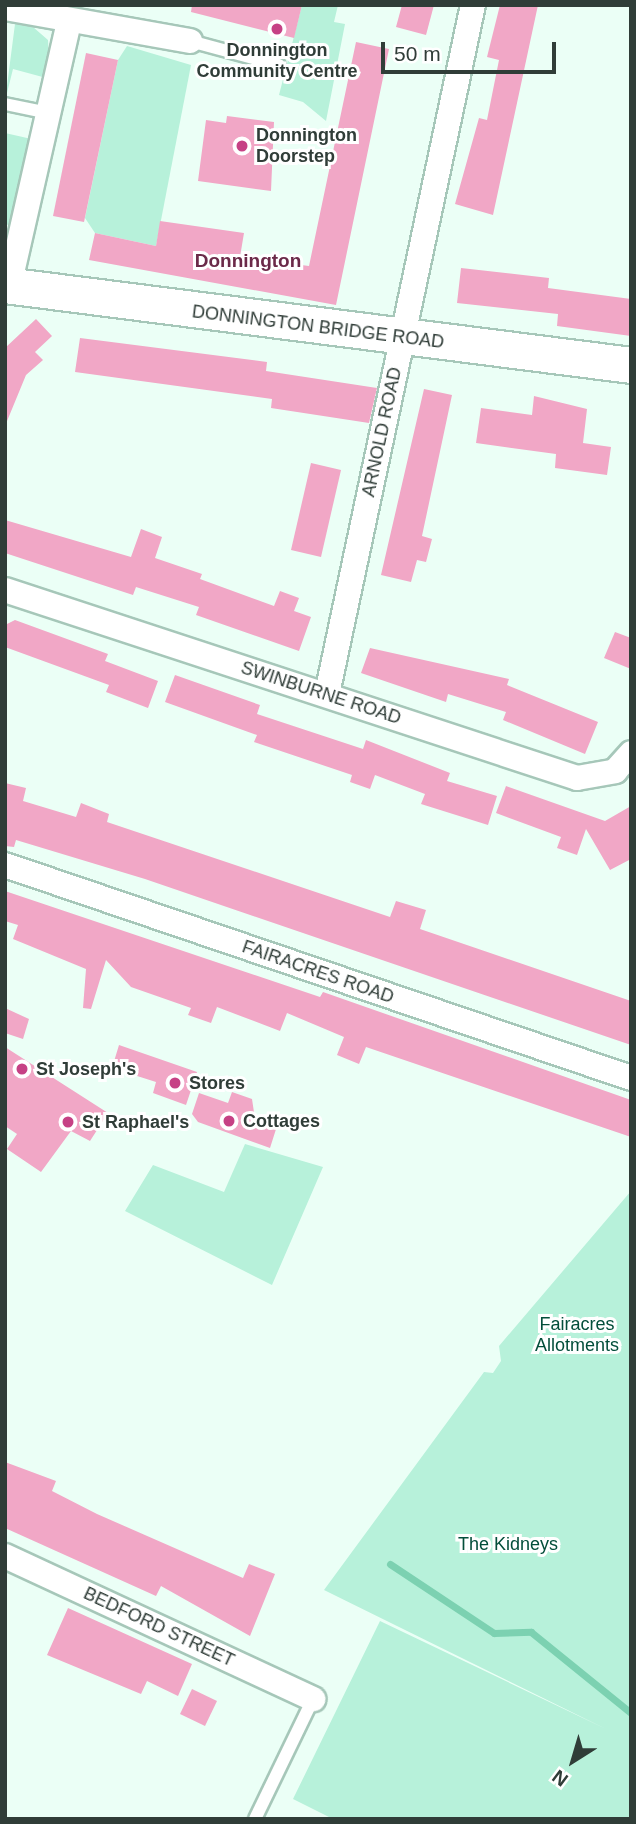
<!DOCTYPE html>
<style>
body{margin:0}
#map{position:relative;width:636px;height:1824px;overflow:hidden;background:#ebfff6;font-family:Arial,sans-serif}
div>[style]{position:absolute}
.green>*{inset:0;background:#b7f1da}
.stream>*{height:7px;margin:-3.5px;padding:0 3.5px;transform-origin:3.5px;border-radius:3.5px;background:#7cd1b1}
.building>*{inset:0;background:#f1a7c6}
.roads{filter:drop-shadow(2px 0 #a6c7b9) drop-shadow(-2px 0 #a6c7b9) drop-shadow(0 2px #a6c7b9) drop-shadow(0 -2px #a6c7b9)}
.service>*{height:12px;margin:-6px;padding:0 6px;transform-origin:6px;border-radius:6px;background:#fff}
.minor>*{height:24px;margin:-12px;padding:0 12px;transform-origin:12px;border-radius:12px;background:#fff}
.secondary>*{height:35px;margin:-17.5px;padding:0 17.5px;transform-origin:17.5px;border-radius:17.5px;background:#fff}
.dots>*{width:19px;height:19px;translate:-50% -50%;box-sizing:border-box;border:4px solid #fff;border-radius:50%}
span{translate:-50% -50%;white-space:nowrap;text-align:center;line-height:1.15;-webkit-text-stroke:6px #fff;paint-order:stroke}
.poi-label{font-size:18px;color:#303d38;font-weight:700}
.left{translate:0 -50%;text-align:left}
.street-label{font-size:18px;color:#303d38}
.park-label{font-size:18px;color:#034e3a}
.neighbourhood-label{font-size:19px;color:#6b2a49;font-weight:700}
.frame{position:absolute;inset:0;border:7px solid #303d38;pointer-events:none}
.north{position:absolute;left:538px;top:1726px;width:70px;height:70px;-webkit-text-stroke:5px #fff;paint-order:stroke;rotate:217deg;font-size:19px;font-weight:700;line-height:28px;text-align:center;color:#303d38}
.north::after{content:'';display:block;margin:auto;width:24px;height:32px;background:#303d38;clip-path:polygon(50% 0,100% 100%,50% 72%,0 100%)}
.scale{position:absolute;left:381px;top:42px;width:175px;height:32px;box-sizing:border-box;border:4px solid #303d38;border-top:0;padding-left:9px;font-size:21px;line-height:24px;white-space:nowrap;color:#303d38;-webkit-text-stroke:5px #fff;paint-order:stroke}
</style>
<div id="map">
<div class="green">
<i style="clip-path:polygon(302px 5px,338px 5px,334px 22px,345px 24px,326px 121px,303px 102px,279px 95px)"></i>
<i style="clip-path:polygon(15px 24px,33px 27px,48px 40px,50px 79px,13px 69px,5px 101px)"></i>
<i style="clip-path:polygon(127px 46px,191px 65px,156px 246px,95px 233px,85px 218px,118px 60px)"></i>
<i style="clip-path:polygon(5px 133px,36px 140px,12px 226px,5px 224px)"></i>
<i style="clip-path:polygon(245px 1144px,323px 1167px,272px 1285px,125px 1211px,153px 1165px,224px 1192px)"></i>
<i style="clip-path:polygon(631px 1191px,631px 1819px,333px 1819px,293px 1799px,380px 1621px,606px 1729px,324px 1590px,484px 1372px,493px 1373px,501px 1361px,499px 1346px)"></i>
</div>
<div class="stream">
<i style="left:390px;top:1564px;width:125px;rotate:33.6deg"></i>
<i style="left:494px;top:1633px;width:37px;rotate:-2deg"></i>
<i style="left:531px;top:1632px;width:129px;rotate:39deg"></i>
</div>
<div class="building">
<i style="clip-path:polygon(192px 5px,302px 5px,294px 38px,191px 12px)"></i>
<i style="clip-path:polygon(402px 5px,434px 5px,426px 35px,396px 27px)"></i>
<i style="clip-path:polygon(500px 5px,538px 5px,493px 215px,455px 204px,479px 118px,487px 120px,499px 60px,487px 57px)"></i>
<i style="clip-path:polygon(356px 42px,389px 49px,336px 305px,89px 260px,95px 233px,156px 246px,160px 221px,244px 233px,240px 257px,309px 266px)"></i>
<i style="clip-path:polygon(86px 53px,118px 60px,84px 222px,53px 216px)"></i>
<i style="clip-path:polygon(227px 116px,274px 122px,271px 191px,198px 181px,206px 120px,226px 123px)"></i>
<i style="clip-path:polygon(461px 268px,549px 278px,548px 288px,631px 299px,631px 336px,557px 326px,558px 314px,457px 303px)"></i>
<i style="clip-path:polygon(36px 319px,52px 336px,35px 352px,43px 360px,26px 375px,5px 426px,5px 348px)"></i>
<i style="clip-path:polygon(80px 338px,267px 362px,266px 371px,377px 388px,369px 423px,271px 408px,272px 399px,75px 372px)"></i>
<i style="clip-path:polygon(424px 389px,452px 395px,422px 536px,432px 539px,426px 562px,417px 560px,411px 582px,381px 575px)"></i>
<i style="clip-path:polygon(534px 396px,587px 409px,583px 443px,611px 447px,607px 475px,555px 468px,556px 454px,476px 443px,481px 408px,532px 415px)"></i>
<i style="clip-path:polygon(311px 463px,341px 470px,321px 557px,291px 550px)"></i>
<i style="clip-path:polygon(5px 520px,131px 557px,141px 529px,162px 537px,155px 558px,202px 574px,200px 579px,274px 606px,280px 591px,299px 598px,294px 611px,311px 617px,299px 651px,196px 615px,199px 607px,136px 587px,133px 595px,5px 553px)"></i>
<i style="clip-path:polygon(15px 620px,108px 654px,105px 661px,158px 681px,148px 708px,106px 692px,109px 685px,5px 647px,5px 625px)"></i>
<i style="clip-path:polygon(615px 632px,631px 638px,631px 669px,604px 658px)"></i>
<i style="clip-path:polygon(370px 648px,509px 679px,507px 685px,598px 722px,585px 754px,503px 720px,506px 712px,448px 694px,446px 702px,361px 673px)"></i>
<i style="clip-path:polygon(175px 675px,260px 705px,257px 714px,363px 749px,366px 740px,450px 773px,447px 781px,497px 796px,488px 825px,421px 804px,425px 794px,375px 775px,370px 789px,350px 782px,352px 775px,254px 742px,257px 735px,165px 702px)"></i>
<i style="clip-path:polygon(5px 783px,26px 788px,23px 801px,76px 817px,81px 803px,109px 814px,107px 822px,390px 917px,396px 901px,426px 910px,420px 929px,631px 1001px,631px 1045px,145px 879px,16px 840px,14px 847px,5px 846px)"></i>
<i style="clip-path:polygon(506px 786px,605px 821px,631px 806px,631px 859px,610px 870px,586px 829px,577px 855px,557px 848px,561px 837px,496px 813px)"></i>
<i style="clip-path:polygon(5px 891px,320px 997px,323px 992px,631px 1100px,631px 1137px,366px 1047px,359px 1064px,337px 1055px,344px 1037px,287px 1013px,280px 1031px,217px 1007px,211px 1023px,188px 1015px,191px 1008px,131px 987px,106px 960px,91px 1009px,83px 1008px,86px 969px,13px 939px,18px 925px,5px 921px)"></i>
<i style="clip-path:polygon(5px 1008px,29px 1019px,23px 1039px,5px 1033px)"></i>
<i style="clip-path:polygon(119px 1045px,197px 1072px,186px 1105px,153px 1093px,156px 1082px,112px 1068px)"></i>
<i style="clip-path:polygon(5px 1047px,108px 1113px,90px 1141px,71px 1131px,41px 1172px,7px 1149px,17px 1134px,5px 1126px)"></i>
<i style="clip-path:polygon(232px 1092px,252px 1099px,255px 1119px,277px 1126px,270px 1148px,198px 1122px,192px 1114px,199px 1093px,228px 1103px)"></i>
<i style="clip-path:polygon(5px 1462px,56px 1481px,52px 1491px,97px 1514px,243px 1578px,249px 1564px,275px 1574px,250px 1636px,161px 1586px,156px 1596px,5px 1528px)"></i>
<i style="clip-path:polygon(68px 1608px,192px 1664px,178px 1696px,147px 1681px,141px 1694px,47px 1655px)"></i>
<i style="clip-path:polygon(192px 1689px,217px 1701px,205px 1726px,180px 1714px)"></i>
</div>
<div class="roads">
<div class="service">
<i style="left:190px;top:41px;width:92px;rotate:15.1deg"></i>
<i style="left:5px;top:104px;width:44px;rotate:11.8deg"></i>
<i style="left:255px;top:1819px;width:133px;rotate:-64.2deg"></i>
</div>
<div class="minor">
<i style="left:5px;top:8px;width:188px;rotate:10.1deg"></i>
<i style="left:9px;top:286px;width:272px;rotate:-77.2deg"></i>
<i style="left:5px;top:590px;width:602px;rotate:18.19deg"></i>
<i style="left:577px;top:778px;width:39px;rotate:-10deg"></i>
<i style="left:615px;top:771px;width:24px;rotate:-48deg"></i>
<i style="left:327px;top:694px;width:704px;rotate:-78.04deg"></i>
<i style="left:5px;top:865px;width:661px;rotate:18.79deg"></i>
<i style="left:5px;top:1556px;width:340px;rotate:24.9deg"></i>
</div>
<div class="secondary">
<i style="left:5px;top:285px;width:631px;rotate:7.28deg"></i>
</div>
</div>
<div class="dots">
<i style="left:277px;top:29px;background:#c64185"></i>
<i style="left:242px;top:146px;background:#c64185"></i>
<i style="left:22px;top:1069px;background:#c64185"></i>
<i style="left:175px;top:1083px;background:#c64185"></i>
<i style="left:229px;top:1121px;background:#c64185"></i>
<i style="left:68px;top:1122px;background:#c64185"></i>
</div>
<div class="poi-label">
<span style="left:277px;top:61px">Donnington<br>Community Centre</span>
<span class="left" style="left:256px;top:146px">Donnington<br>Doorstep</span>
<span class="left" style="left:36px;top:1069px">St Joseph's</span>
<span class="left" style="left:189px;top:1083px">Stores</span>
<span class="left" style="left:243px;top:1121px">Cottages</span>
<span class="left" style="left:82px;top:1122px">St Raphael's</span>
</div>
<div class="street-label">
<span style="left:318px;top:327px;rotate:7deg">DONNINGTON BRIDGE ROAD</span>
<span style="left:382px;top:432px;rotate:-78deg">ARNOLD ROAD</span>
<span style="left:321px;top:693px;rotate:18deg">SWINBURNE ROAD</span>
<span style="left:318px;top:972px;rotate:19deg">FAIRACRES ROAD</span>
<span style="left:159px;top:1627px;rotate:25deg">BEDFORD STREET</span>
</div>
<div class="park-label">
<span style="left:577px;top:1335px">Fairacres<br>Allotments</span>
<span style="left:508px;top:1544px">The Kidneys</span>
</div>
<div class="neighbourhood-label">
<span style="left:248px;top:261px">Donnington</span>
</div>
<div class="frame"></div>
<div class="north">N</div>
<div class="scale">50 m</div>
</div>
